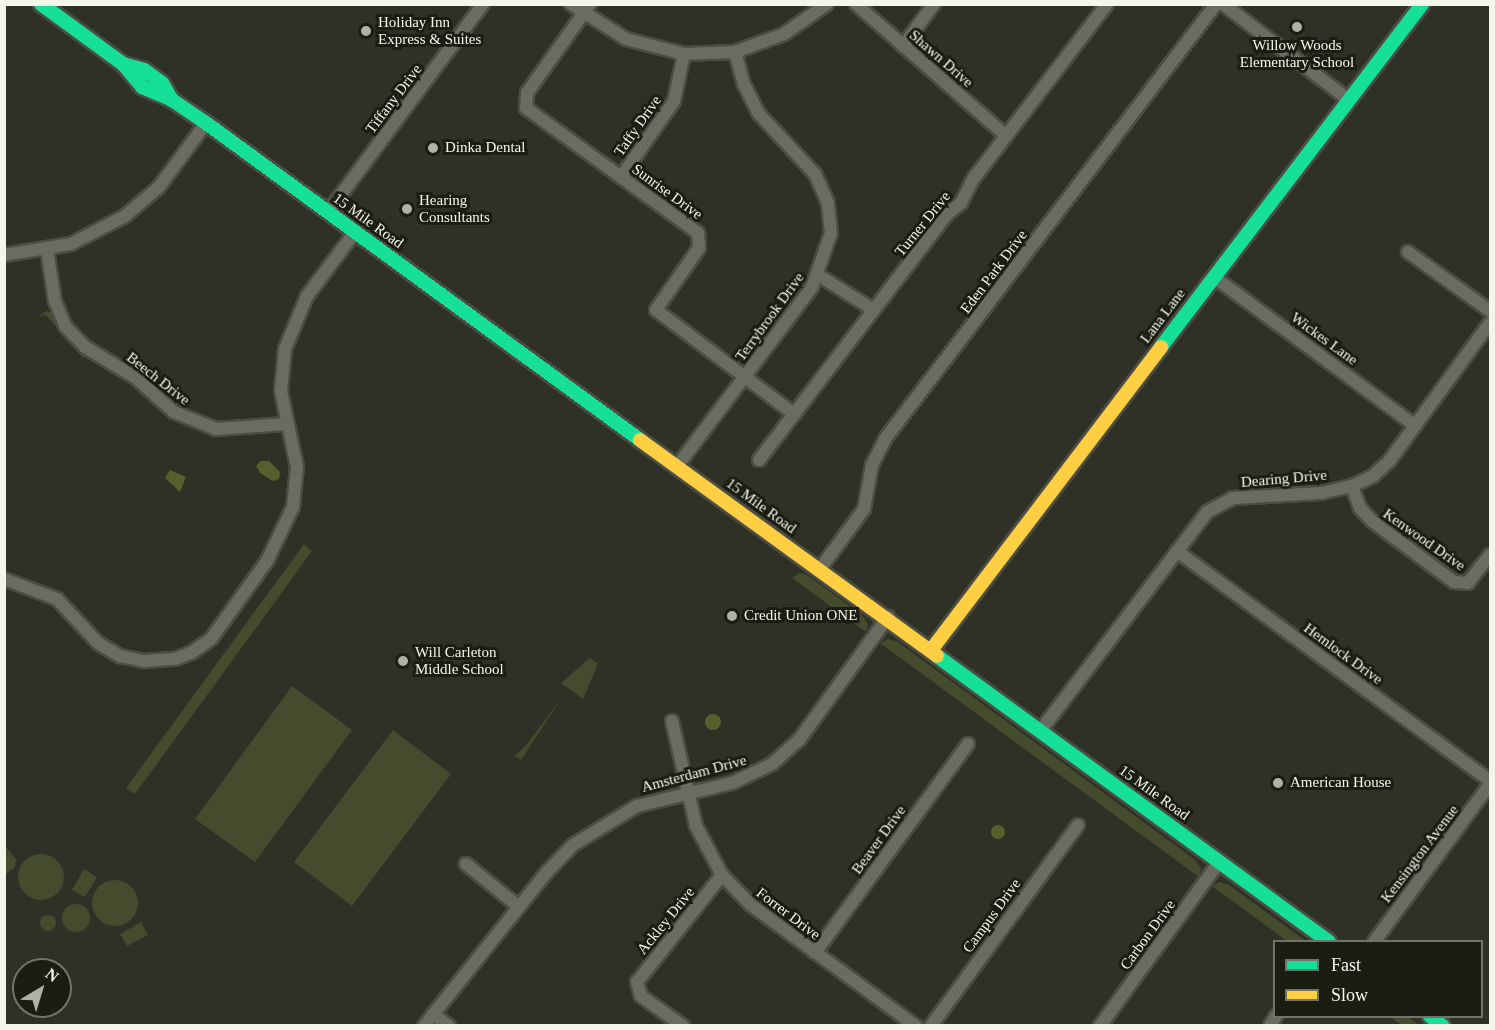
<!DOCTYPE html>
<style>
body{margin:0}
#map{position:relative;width:1495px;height:1030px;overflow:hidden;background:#2f3126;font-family:Georgia,serif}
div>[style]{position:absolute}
.green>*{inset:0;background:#454b2d}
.round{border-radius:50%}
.water>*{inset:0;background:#57602c}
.roads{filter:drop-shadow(2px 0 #4b4d43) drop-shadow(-2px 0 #4b4d43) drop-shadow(0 2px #4b4d43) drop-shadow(0 -2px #4b4d43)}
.street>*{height:12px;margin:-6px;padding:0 6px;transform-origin:6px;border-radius:6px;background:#6a6c62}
.fast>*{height:14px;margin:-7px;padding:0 7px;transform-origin:7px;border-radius:7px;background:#16e098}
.slow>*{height:14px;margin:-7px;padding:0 7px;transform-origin:7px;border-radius:7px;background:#ffcf43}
.dots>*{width:16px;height:16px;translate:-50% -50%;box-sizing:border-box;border:3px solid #1b1d13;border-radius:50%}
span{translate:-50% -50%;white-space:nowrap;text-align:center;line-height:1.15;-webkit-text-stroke:6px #1b1d13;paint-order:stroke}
.poi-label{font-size:15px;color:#f3f6e9}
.left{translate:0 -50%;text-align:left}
.street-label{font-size:15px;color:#f3f6e9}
.frame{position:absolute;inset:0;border:6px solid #f3f6e9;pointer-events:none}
.legend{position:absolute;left:1273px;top:940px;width:210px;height:78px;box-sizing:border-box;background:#1b1d13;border:2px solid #717469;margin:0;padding:8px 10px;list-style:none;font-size:18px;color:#f3f6e9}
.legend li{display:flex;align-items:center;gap:12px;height:30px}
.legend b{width:30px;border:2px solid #717469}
.north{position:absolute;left:12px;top:958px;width:60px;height:60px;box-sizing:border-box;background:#1b1d13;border:2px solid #717469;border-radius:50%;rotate:38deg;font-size:16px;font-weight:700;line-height:24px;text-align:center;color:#f3f6e9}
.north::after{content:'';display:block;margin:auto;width:21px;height:27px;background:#aeb1a5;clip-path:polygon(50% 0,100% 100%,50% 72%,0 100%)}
</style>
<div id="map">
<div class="green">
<i style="clip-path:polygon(46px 311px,53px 313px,85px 354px,79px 365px,82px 357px,46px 315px,38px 317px)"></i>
<i style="clip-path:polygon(304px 544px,312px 551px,135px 794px,126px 788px)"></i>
<i style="clip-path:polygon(799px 573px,807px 575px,862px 615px,868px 624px,866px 632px,792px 578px)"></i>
<i style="clip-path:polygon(888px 639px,898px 642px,1194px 859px,1201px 868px,1199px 877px,880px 643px)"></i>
<i style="clip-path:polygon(590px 658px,598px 664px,583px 699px,561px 683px)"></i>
<i style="clip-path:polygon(292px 686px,352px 730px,255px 862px,195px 819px)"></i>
<i style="clip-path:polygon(563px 696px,521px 760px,515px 756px,528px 743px)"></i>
<i style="clip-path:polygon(393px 730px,451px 774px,352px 906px,294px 862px)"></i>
<i style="clip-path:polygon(5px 846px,16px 859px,15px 867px,5px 875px)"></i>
<i class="round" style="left:18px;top:854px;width:46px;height:46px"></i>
<i style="clip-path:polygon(84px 869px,97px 877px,85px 897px,72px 890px)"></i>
<i class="round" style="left:92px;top:880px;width:46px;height:46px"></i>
<i style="clip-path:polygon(1219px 882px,1229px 885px,1306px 941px,1287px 941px,1212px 886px)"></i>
<i class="round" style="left:62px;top:904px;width:28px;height:28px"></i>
<i class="round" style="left:40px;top:915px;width:16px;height:16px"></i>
<i style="clip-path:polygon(141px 922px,148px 935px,127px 946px,120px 934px)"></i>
<i style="clip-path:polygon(1390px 1017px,1409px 1017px,1419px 1025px,1402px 1025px)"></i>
</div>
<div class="water">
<i style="clip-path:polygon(261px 461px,269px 461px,280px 472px,279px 479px,273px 481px,260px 473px,256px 466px)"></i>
<i style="clip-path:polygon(170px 470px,186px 477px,180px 492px,165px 478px)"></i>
<i class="round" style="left:705px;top:714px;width:16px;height:16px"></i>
<i class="round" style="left:991px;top:825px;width:14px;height:14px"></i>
</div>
<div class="roads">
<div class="street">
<i style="left:571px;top:4px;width:65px;rotate:32.5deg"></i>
<i style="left:626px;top:39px;width:60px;rotate:14.5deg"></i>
<i style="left:684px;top:54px;width:51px;rotate:-2.2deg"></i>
<i style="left:735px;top:52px;width:52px;rotate:-20.2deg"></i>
<i style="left:784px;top:34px;width:52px;rotate:-34.9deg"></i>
<i style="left:590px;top:4px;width:109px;rotate:125.3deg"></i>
<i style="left:527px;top:93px;width:15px;rotate:94deg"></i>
<i style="left:526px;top:108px;width:213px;rotate:36deg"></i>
<i style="left:698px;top:233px;width:15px;rotate:86deg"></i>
<i style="left:699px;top:248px;width:75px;rotate:124.7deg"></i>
<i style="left:656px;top:310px;width:173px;rotate:37deg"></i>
<i style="left:856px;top:4px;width:200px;rotate:41.3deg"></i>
<i style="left:1223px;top:4px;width:158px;rotate:37.3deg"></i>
<i style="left:903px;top:46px;width:52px;rotate:-53.6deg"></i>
<i style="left:621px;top:177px;width:93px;rotate:-55.1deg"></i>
<i style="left:674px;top:101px;width:48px;rotate:-78deg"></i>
<i style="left:328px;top:212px;width:259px;rotate:-53.3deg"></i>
<i style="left:47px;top:250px;width:52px;rotate:81.1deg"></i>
<i style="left:55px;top:301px;width:27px;rotate:68deg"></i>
<i style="left:65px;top:326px;width:29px;rotate:46deg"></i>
<i style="left:85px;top:347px;width:60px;rotate:31.3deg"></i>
<i style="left:136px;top:378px;width:51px;rotate:41.8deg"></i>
<i style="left:174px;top:412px;width:45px;rotate:22deg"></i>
<i style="left:216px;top:429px;width:70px;rotate:-4.1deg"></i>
<i style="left:1408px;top:252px;width:101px;rotate:35.7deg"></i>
<i style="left:4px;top:255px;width:68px;rotate:-9.3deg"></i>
<i style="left:71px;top:244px;width:61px;rotate:-27.4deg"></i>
<i style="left:125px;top:216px;width:45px;rotate:-40.5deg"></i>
<i style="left:159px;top:187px;width:79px;rotate:-53.7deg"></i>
<i style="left:818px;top:275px;width:66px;rotate:32deg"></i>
<i style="left:1214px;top:277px;width:250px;rotate:36.5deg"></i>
<i style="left:759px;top:460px;width:310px;rotate:-52.6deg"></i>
<i style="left:947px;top:214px;width:18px;rotate:-38deg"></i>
<i style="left:961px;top:203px;width:28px;rotate:-63deg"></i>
<i style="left:974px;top:178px;width:219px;rotate:-52.6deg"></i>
<i style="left:678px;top:465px;width:223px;rotate:-53deg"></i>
<i style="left:812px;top:287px;width:57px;rotate:-70.6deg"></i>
<i style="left:831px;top:233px;width:30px;rotate:-96deg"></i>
<i style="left:828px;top:203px;width:32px;rotate:-114deg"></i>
<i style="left:815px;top:174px;width:82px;rotate:-133deg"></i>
<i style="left:759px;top:114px;width:33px;rotate:-117deg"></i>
<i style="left:744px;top:85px;width:34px;rotate:-105deg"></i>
<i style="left:1352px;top:486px;width:23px;rotate:70deg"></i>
<i style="left:1360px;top:508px;width:18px;rotate:47deg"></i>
<i style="left:1372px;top:521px;width:102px;rotate:36.6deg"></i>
<i style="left:1454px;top:582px;width:14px;rotate:4deg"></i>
<i style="left:1468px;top:583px;width:36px;rotate:-52deg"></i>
<i style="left:1177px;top:551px;width:388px;rotate:36.3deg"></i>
<i style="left:820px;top:569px;width:74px;rotate:-53.7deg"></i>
<i style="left:864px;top:509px;width:45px;rotate:-79.7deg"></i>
<i style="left:872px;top:465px;width:29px;rotate:-63deg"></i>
<i style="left:885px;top:439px;width:547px;rotate:-52.73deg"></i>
<i style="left:4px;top:579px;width:57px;rotate:20.7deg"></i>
<i style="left:57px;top:599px;width:60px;rotate:47deg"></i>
<i style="left:98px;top:643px;width:26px;rotate:31deg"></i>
<i style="left:120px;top:656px;width:25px;rotate:12deg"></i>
<i style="left:144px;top:661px;width:31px;rotate:-4deg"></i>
<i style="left:175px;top:659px;width:17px;rotate:-21deg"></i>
<i style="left:191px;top:653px;width:24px;rotate:-35deg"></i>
<i style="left:211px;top:639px;width:96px;rotate:-54.3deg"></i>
<i style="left:267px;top:561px;width:60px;rotate:-64.3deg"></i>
<i style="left:293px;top:507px;width:40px;rotate:-84.3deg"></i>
<i style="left:297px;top:467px;width:78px;rotate:-101.9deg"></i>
<i style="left:281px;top:391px;width:42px;rotate:-84.6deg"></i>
<i style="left:285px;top:349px;width:57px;rotate:-67.5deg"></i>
<i style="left:307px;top:296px;width:80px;rotate:-53.1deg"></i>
<i style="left:672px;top:721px;width:108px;rotate:77.1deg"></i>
<i style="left:696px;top:826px;width:55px;rotate:62deg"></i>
<i style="left:722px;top:875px;width:42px;rotate:46deg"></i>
<i style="left:751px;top:905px;width:205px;rotate:36.3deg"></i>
<i style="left:1041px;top:730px;width:274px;rotate:-52.7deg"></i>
<i style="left:1207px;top:512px;width:30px;rotate:-28deg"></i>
<i style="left:1233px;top:498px;width:88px;rotate:-3.3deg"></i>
<i style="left:1321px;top:493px;width:32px;rotate:-13deg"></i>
<i style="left:1352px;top:486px;width:23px;rotate:-25deg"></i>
<i style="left:1373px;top:476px;width:23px;rotate:-43deg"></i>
<i style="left:1390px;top:460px;width:170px;rotate:-53.9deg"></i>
<i style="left:466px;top:864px;width:68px;rotate:39.1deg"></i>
<i style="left:1374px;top:942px;width:196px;rotate:-53.7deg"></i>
<i style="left:815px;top:953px;width:259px;rotate:-53.8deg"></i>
<i style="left:433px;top:1014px;width:20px;rotate:37deg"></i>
<i style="left:424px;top:1026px;width:197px;rotate:-51.4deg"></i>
<i style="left:547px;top:872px;width:37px;rotate:-46deg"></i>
<i style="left:573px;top:845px;width:75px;rotate:-31.4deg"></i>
<i style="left:637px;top:806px;width:98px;rotate:-13.6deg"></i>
<i style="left:732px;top:783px;width:44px;rotate:-25.4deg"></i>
<i style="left:772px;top:764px;width:36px;rotate:-42deg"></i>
<i style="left:799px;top:740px;width:152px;rotate:-54.1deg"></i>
<i style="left:683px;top:1026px;width:52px;rotate:-144.5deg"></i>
<i style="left:641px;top:996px;width:15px;rotate:-106deg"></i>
<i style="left:637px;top:982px;width:137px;rotate:-51.5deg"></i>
<i style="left:931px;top:1026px;width:249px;rotate:-53.8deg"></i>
<i style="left:1100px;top:1026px;width:204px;rotate:-54deg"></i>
<i style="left:1270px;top:1026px;width:12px;rotate:-59deg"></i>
</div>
<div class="fast">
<i style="left:41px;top:4px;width:102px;rotate:36.2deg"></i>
<i style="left:123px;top:64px;width:22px;rotate:16deg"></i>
<i style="left:144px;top:70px;width:22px;rotate:36deg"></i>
<i style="left:162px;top:83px;width:20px;rotate:60deg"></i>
<i style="left:123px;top:64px;width:30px;rotate:50deg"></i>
<i style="left:142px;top:87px;width:33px;rotate:23deg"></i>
<i style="left:172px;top:100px;width:41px;rotate:34.1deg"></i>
<i style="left:206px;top:123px;width:537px;rotate:36.14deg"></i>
<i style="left:1161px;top:347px;width:431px;rotate:-52.7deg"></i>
<i style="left:937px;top:656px;width:485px;rotate:36.1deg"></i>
<i style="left:1430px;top:1016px;width:16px;rotate:38deg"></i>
</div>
<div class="slow">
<i style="left:640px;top:440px;width:367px;rotate:36deg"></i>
<i style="left:932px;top:649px;width:379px;rotate:-52.8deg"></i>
</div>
</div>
<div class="dots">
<i style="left:1297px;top:27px;background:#aeb1a5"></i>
<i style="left:366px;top:31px;background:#aeb1a5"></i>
<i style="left:433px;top:148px;background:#aeb1a5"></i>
<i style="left:407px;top:209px;background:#aeb1a5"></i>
<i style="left:732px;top:616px;background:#aeb1a5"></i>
<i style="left:403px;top:661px;background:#aeb1a5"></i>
<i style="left:1278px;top:783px;background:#aeb1a5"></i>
</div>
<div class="poi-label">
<span class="left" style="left:378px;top:31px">Holiday Inn<br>Express &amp; Suites</span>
<span style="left:1297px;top:54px">Willow Woods<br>Elementary School</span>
<span class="left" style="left:445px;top:148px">Dinka Dental</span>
<span class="left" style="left:419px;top:209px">Hearing<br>Consultants</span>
<span class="left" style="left:744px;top:616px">Credit Union ONE</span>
<span class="left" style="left:415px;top:661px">Will Carleton<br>Middle School</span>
<span class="left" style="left:1290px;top:783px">American House</span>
</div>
<div class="street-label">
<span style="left:941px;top:59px;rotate:41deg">Shawn Drive</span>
<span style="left:394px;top:99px;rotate:-53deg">Tiffany Drive</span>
<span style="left:638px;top:126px;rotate:-55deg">Taffy Drive</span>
<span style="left:667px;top:192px;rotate:36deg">Sunrise Drive</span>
<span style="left:368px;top:221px;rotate:36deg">15 Mile Road</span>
<span style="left:923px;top:224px;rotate:-51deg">Turner Drive</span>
<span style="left:994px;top:272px;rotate:-53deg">Eden Park Drive</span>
<span style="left:1163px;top:316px;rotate:-53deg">Lana Lane</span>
<span style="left:770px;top:317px;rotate:-54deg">Terrybrook Drive</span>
<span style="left:1324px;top:339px;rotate:36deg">Wickes Lane</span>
<span style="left:158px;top:379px;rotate:38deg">Beech Drive</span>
<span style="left:1284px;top:479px;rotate:-5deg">Dearing Drive</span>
<span style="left:761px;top:506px;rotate:36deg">15 Mile Road</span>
<span style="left:1424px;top:540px;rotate:35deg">Kenwood Drive</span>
<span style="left:1343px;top:654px;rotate:36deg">Hemlock Drive</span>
<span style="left:694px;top:774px;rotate:-15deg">Amsterdam Drive</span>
<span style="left:1154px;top:793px;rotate:36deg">15 Mile Road</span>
<span style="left:879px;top:840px;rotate:-54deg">Beaver Drive</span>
<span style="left:1420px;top:854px;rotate:-53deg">Kensington Avenue</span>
<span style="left:788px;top:914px;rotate:37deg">Forrer Drive</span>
<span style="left:992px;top:916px;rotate:-54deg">Campus Drive</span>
<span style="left:666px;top:921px;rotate:-51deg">Ackley Drive</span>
<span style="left:1148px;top:935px;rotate:-54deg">Carbon Drive</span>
</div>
<div class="frame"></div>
<ul class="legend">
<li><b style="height:8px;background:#16e098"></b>Fast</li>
<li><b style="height:8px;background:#ffcf43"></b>Slow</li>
</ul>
<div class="north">N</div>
</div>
